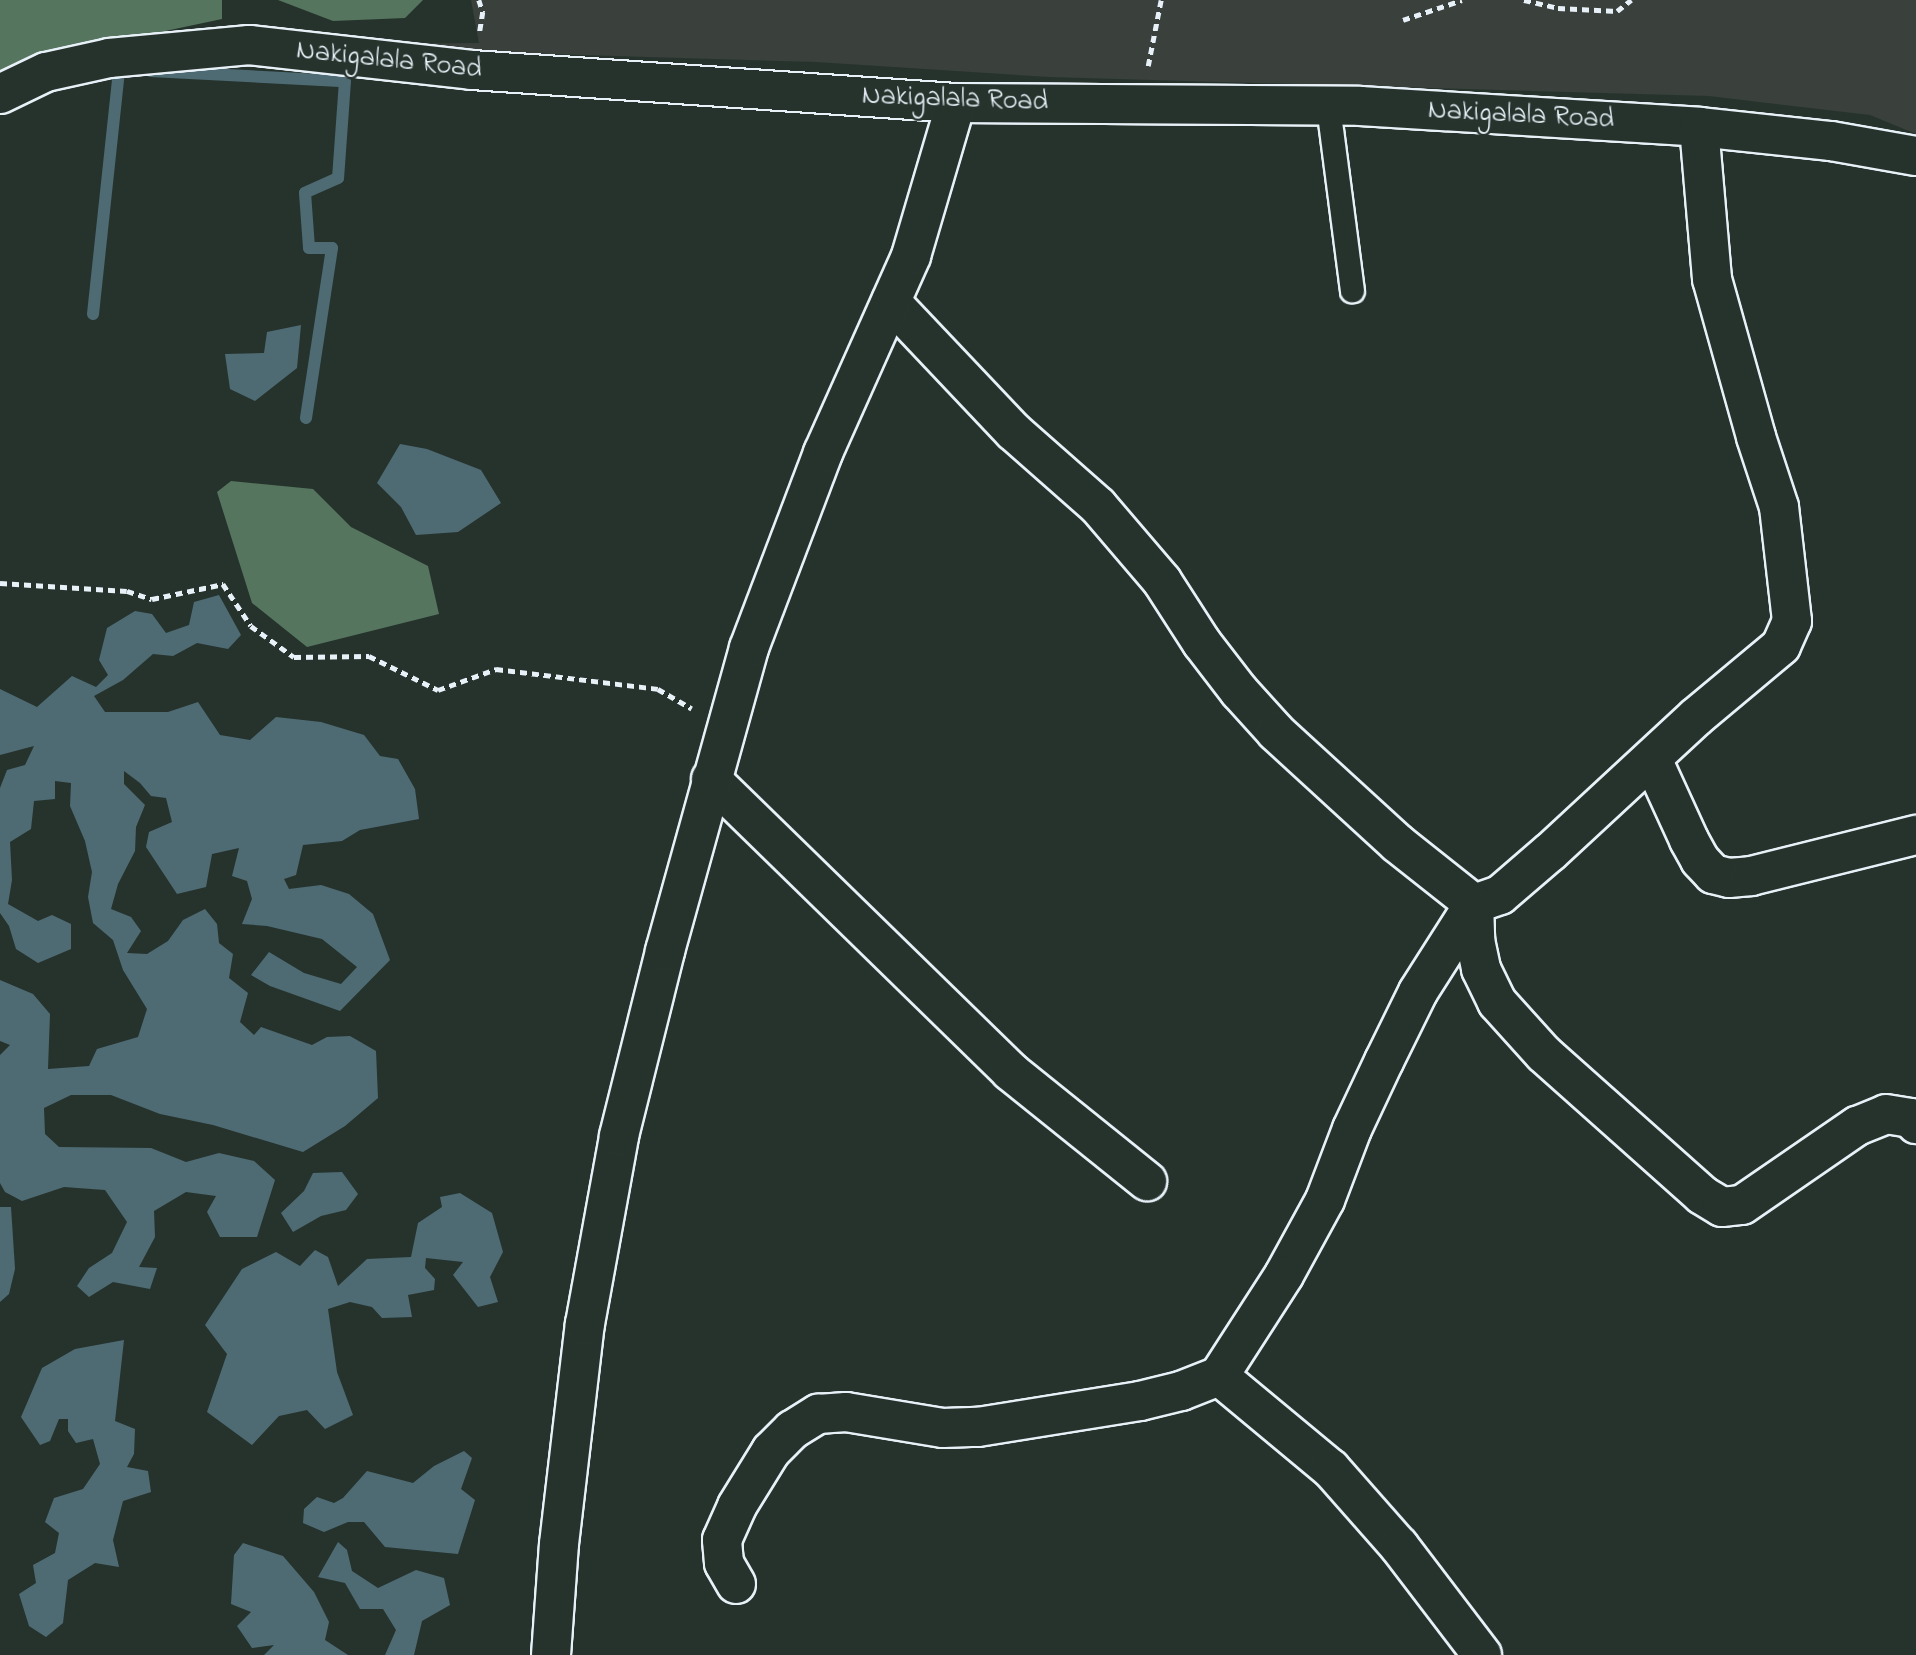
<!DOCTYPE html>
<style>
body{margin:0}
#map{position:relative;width:1916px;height:1655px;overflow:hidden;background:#26332d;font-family:"Indie Flower",sans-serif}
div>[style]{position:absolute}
.built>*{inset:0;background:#3a403c}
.green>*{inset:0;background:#55755e}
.water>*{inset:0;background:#4e6b74}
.stream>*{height:12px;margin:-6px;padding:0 6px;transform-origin:6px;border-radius:6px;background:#4e6b74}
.path>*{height:4.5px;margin-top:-2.25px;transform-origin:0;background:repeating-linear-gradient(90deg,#e8f1f8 0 7px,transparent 0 12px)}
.roads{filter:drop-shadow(2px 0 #e8f1f8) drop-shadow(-2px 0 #e8f1f8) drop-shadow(0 2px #e8f1f8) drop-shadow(0 -2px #e8f1f8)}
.service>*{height:23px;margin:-11.5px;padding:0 11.5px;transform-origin:11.5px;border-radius:11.5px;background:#26332d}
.minor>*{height:38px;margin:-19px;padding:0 19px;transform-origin:19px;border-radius:19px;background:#26332d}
span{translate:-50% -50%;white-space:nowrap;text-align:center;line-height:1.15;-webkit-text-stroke:5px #26332d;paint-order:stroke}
.street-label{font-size:28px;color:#e8f1f8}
</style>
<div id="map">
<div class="built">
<i style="clip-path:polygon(471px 0,1916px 0,1916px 134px,1870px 115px,1709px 96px,1049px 77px,816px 62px,249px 45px,479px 43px)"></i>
</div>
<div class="green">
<i style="clip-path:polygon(0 0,222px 0,222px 19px,85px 48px,0 84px)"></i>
<i style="clip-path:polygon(278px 0,423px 0,405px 18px,333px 21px)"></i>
<i style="clip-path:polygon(231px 481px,313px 489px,351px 527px,428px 566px,439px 614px,307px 647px,252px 603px,217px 492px)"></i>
</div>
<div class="water">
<i style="clip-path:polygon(301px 325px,297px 368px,255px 401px,230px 389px,225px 354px,264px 353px,267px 332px)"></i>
<i style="clip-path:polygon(400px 444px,427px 449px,481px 470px,501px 503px,458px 532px,416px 535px,401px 507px,377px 483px)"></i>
<i style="clip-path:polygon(219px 595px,241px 635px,228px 649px,197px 643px,173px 656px,153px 654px,123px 680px,94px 696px,105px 712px,168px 712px,198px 702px,220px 735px,250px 740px,276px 717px,321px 722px,364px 735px,380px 756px,398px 759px,415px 789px,419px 819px,360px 830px,342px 841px,303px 845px,296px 875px,284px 879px,289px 889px,321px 885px,349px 894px,373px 914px,390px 960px,340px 1011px,270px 986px,251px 975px,269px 952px,304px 973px,341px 984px,357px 967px,322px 939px,267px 926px,242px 924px,252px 899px,247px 881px,232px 876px,239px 848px,212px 854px,206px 887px,177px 894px,146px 847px,149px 832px,172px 822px,166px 798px,151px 796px,140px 783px,124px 771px,124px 784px,145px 805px,136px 827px,135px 851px,118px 884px,111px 909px,131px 917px,141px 931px,127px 953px,147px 954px,168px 941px,183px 920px,205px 909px,217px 924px,219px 943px,233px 954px,229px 978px,248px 993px,240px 1022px,254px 1035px,261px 1027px,312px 1045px,327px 1037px,350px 1036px,376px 1051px,378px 1098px,345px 1126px,303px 1152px,213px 1125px,160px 1114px,111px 1095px,71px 1095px,44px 1108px,45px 1134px,59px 1147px,151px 1148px,186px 1162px,219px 1153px,254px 1161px,275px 1180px,257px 1237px,220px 1237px,207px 1212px,216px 1196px,186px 1192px,154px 1211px,155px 1237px,139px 1267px,157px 1268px,150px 1289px,113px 1282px,89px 1297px,77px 1286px,89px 1268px,112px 1253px,127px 1222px,105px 1190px,64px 1187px,22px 1201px,5px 1192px,0 1183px,0 1055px,10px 1045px,0 1041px,0 980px,33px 994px,50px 1014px,48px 1069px,89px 1066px,97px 1049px,138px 1037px,147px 1009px,123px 970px,113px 940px,93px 923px,88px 897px,92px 872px,85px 841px,70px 806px,71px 783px,55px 781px,55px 799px,34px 801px,31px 829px,10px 842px,12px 880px,8px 904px,38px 921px,52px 915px,71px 924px,71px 949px,38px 963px,16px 949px,9px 926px,0 913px,0 788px,7px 770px,25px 765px,34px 746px,0 755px,0 689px,37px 707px,72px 676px,96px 687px,108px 675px,99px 660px,107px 628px,135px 611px,152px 614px,166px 633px,189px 625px,194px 602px)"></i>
<i style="clip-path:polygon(342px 1172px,358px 1194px,346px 1210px,321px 1216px,293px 1232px,281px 1213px,304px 1191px,313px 1173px)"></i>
<i style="clip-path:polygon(460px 1193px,492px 1213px,503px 1252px,490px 1277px,498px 1302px,478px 1307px,453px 1275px,463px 1262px,426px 1258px,425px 1268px,435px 1279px,434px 1290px,408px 1295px,412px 1317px,382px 1318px,372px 1307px,350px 1302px,328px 1309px,337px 1372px,353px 1415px,325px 1429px,307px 1410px,279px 1416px,252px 1445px,207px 1412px,227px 1354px,205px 1325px,242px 1269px,276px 1252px,300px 1266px,315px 1250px,328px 1257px,338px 1286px,367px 1259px,411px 1257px,418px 1223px,442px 1207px,440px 1197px)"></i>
<i style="clip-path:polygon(0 1207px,11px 1207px,15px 1269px,9px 1294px,0 1302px)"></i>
<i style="clip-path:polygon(124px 1340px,115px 1421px,135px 1429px,134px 1454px,127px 1467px,148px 1471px,151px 1492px,123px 1501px,113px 1540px,119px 1567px,95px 1563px,68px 1580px,63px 1623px,46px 1637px,29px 1626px,19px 1594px,36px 1583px,33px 1565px,55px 1553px,59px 1533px,45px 1522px,54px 1498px,83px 1489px,100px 1464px,93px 1439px,76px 1443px,68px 1431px,68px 1419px,59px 1419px,50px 1441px,40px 1445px,21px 1417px,42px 1368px,75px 1349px)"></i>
<i style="clip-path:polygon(464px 1451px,472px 1458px,461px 1489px,475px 1500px,458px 1554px,385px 1547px,364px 1522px,348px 1522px,324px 1532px,303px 1523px,304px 1509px,317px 1497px,334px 1503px,343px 1498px,367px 1471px,413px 1483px,434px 1466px)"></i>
<i style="clip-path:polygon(338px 1542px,347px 1550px,352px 1571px,378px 1588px,416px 1570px,444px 1578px,450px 1605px,422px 1621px,414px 1655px,385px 1655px,396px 1630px,383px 1609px,360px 1609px,345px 1583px,318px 1577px)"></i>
<i style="clip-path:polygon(243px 1543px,283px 1556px,314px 1592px,329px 1622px,325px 1640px,348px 1655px,264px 1655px,274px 1645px,252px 1648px,237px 1626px,251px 1612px,231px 1604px,234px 1555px)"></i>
</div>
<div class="stream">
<i style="left:151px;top:71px;width:194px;rotate:3deg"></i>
<i style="left:345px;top:81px;width:97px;rotate:94.1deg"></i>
<i style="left:338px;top:178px;width:36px;rotate:156deg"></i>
<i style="left:305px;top:193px;width:55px;rotate:85.8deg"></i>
<i style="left:309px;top:248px;width:23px"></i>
<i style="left:332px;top:248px;width:172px;rotate:98.7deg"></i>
<i style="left:93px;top:314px;width:245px;rotate:-83.9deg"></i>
<i style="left:119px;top:70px;width:10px"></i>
</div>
<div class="path">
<i style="left:479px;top:0;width:13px;rotate:72deg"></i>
<i style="left:483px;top:12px;width:20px;rotate:99deg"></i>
<i style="left:1524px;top:0;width:35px;rotate:13deg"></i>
<i style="left:1558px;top:8px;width:59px;rotate:2.9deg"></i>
<i style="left:1617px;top:11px;width:18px;rotate:-38deg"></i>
<i style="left:1403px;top:20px;width:62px;rotate:-18.7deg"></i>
<i style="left:1148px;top:66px;width:67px;rotate:-78.9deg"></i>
<i style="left:0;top:583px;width:127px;rotate:3.6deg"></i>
<i style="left:127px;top:591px;width:26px;rotate:18deg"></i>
<i style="left:152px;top:599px;width:73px;rotate:-11.9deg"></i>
<i style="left:223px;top:584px;width:50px;rotate:56.3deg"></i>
<i style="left:251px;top:626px;width:53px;rotate:35.8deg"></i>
<i style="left:294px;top:657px;width:75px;rotate:-0.8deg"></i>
<i style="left:369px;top:656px;width:77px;rotate:26.2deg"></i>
<i style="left:438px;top:690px;width:62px;rotate:-19.9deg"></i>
<i style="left:496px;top:669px;width:163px;rotate:7deg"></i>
<i style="left:658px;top:689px;width:39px;rotate:30deg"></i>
</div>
<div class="roads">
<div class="service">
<i style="left:1328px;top:106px;width:186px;rotate:82.6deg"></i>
</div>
<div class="minor">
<i style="left:0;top:94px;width:51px;rotate:-25.6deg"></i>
<i style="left:46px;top:72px;width:65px;rotate:-12.5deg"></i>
<i style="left:109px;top:58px;width:141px;rotate:-5.3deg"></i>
<i style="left:249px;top:45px;width:224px;rotate:6.4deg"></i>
<i style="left:472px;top:70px;width:485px;rotate:3.9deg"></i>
<i style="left:956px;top:103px;width:404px;rotate:0.4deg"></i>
<i style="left:1360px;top:106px;width:340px;rotate:3.5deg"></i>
<i style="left:1699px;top:127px;width:133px;rotate:6.1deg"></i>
<i style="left:1831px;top:141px;width:86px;rotate:10deg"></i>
<i style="left:1699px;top:127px;width:153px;rotate:85.1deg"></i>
<i style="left:1712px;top:279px;width:164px;rotate:74.4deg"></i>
<i style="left:1756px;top:437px;width:74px;rotate:71.8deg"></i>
<i style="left:1779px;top:507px;width:115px;rotate:83.5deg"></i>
<i style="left:1792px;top:621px;width:27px;rotate:114deg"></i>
<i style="left:1781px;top:646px;width:111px;rotate:140.1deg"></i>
<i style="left:1696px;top:717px;width:199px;rotate:137.2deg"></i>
<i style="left:1550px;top:852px;width:66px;rotate:139.3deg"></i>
<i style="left:1500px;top:895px;width:28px;rotate:161deg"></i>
<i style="left:1474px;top:904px;width:36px;rotate:88deg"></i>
<i style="left:1475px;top:940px;width:30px;rotate:78deg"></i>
<i style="left:1481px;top:969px;width:37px;rotate:64deg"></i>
<i style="left:1497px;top:1002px;width:70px;rotate:47.9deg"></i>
<i style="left:1544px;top:1054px;width:212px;rotate:41.7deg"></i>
<i style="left:1702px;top:1195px;width:23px;rotate:31deg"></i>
<i style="left:1722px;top:1207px;width:20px;rotate:-6deg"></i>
<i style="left:1742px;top:1205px;width:140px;rotate:-34.5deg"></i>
<i style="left:1857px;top:1126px;width:31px;rotate:-22deg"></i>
<i style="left:1886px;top:1114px;width:25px;rotate:9deg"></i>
<i style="left:1911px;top:1118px;width:8px;rotate:50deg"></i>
<i style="left:891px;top:302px;width:178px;rotate:46.6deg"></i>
<i style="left:1013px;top:431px;width:113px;rotate:41.4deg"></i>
<i style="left:1098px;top:506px;width:99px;rotate:49.5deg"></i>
<i style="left:1162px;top:581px;width:74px;rotate:57.2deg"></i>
<i style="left:1202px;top:643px;width:61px;rotate:52.4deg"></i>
<i style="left:1239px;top:691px;width:55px;rotate:47.9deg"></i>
<i style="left:1276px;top:732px;width:164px;rotate:42.5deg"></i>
<i style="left:1397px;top:843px;width:98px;rotate:38.4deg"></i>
<i style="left:1474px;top:904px;width:104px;rotate:122.5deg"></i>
<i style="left:1418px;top:992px;width:77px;rotate:116.2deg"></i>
<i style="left:1384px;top:1061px;width:75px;rotate:115.2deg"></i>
<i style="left:1352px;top:1129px;width:76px;rotate:110.8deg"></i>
<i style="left:1325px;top:1200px;width:85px;rotate:118.7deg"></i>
<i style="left:1284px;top:1275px;width:120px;rotate:122.8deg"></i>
<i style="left:1219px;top:1376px;width:146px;rotate:39.7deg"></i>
<i style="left:1331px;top:1469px;width:103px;rotate:48.6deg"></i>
<i style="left:1399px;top:1546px;width:137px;rotate:52.7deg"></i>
<i style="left:1652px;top:759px;width:89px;rotate:65.4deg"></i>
<i style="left:1689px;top:840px;width:23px;rotate:61deg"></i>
<i style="left:1700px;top:860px;width:19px;rotate:47deg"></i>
<i style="left:1713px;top:874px;width:16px;rotate:14deg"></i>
<i style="left:1729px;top:878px;width:22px;rotate:-5deg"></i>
<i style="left:1751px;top:876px;width:170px;rotate:-14deg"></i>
<i style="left:711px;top:779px;width:418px;rotate:44.3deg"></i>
<i style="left:1010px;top:1071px;width:176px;rotate:38.8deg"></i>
<i style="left:736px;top:1584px;width:24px;rotate:-120deg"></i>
<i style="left:724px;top:1563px;width:23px;rotate:-95deg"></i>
<i style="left:722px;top:1540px;width:37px;rotate:-66deg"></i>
<i style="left:737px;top:1506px;width:65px;rotate:-58.3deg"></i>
<i style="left:771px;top:1451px;width:30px;rotate:-45deg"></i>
<i style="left:792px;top:1430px;width:31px;rotate:-32deg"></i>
<i style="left:818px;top:1414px;width:28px;rotate:-4deg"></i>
<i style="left:846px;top:1412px;width:98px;rotate:9.4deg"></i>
<i style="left:943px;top:1428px;width:35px;rotate:-2deg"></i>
<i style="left:978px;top:1427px;width:164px;rotate:-9.1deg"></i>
<i style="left:1140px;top:1401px;width:42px;rotate:-13.7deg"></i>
<i style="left:1181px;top:1391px;width:41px;rotate:-21.5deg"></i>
<i style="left:551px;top:1655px;width:111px;rotate:-85.9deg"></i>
<i style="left:559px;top:1544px;width:222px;rotate:-83.3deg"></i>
<i style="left:585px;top:1324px;width:191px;rotate:-79.7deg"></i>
<i style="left:619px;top:1136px;width:191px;rotate:-76deg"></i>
<i style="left:665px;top:951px;width:314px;rotate:-74.5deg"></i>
<i style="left:749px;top:648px;width:209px;rotate:-69.2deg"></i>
<i style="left:823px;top:453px;width:216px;rotate:-65.9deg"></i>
<i style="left:911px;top:256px;width:159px;rotate:-73.6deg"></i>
</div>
</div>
<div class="street-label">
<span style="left:389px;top:61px;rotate:6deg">Nakigalala Road</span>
<span style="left:955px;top:100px;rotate:2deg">Nakigalala Road</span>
<span style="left:1521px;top:116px;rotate:3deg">Nakigalala Road</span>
</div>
</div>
